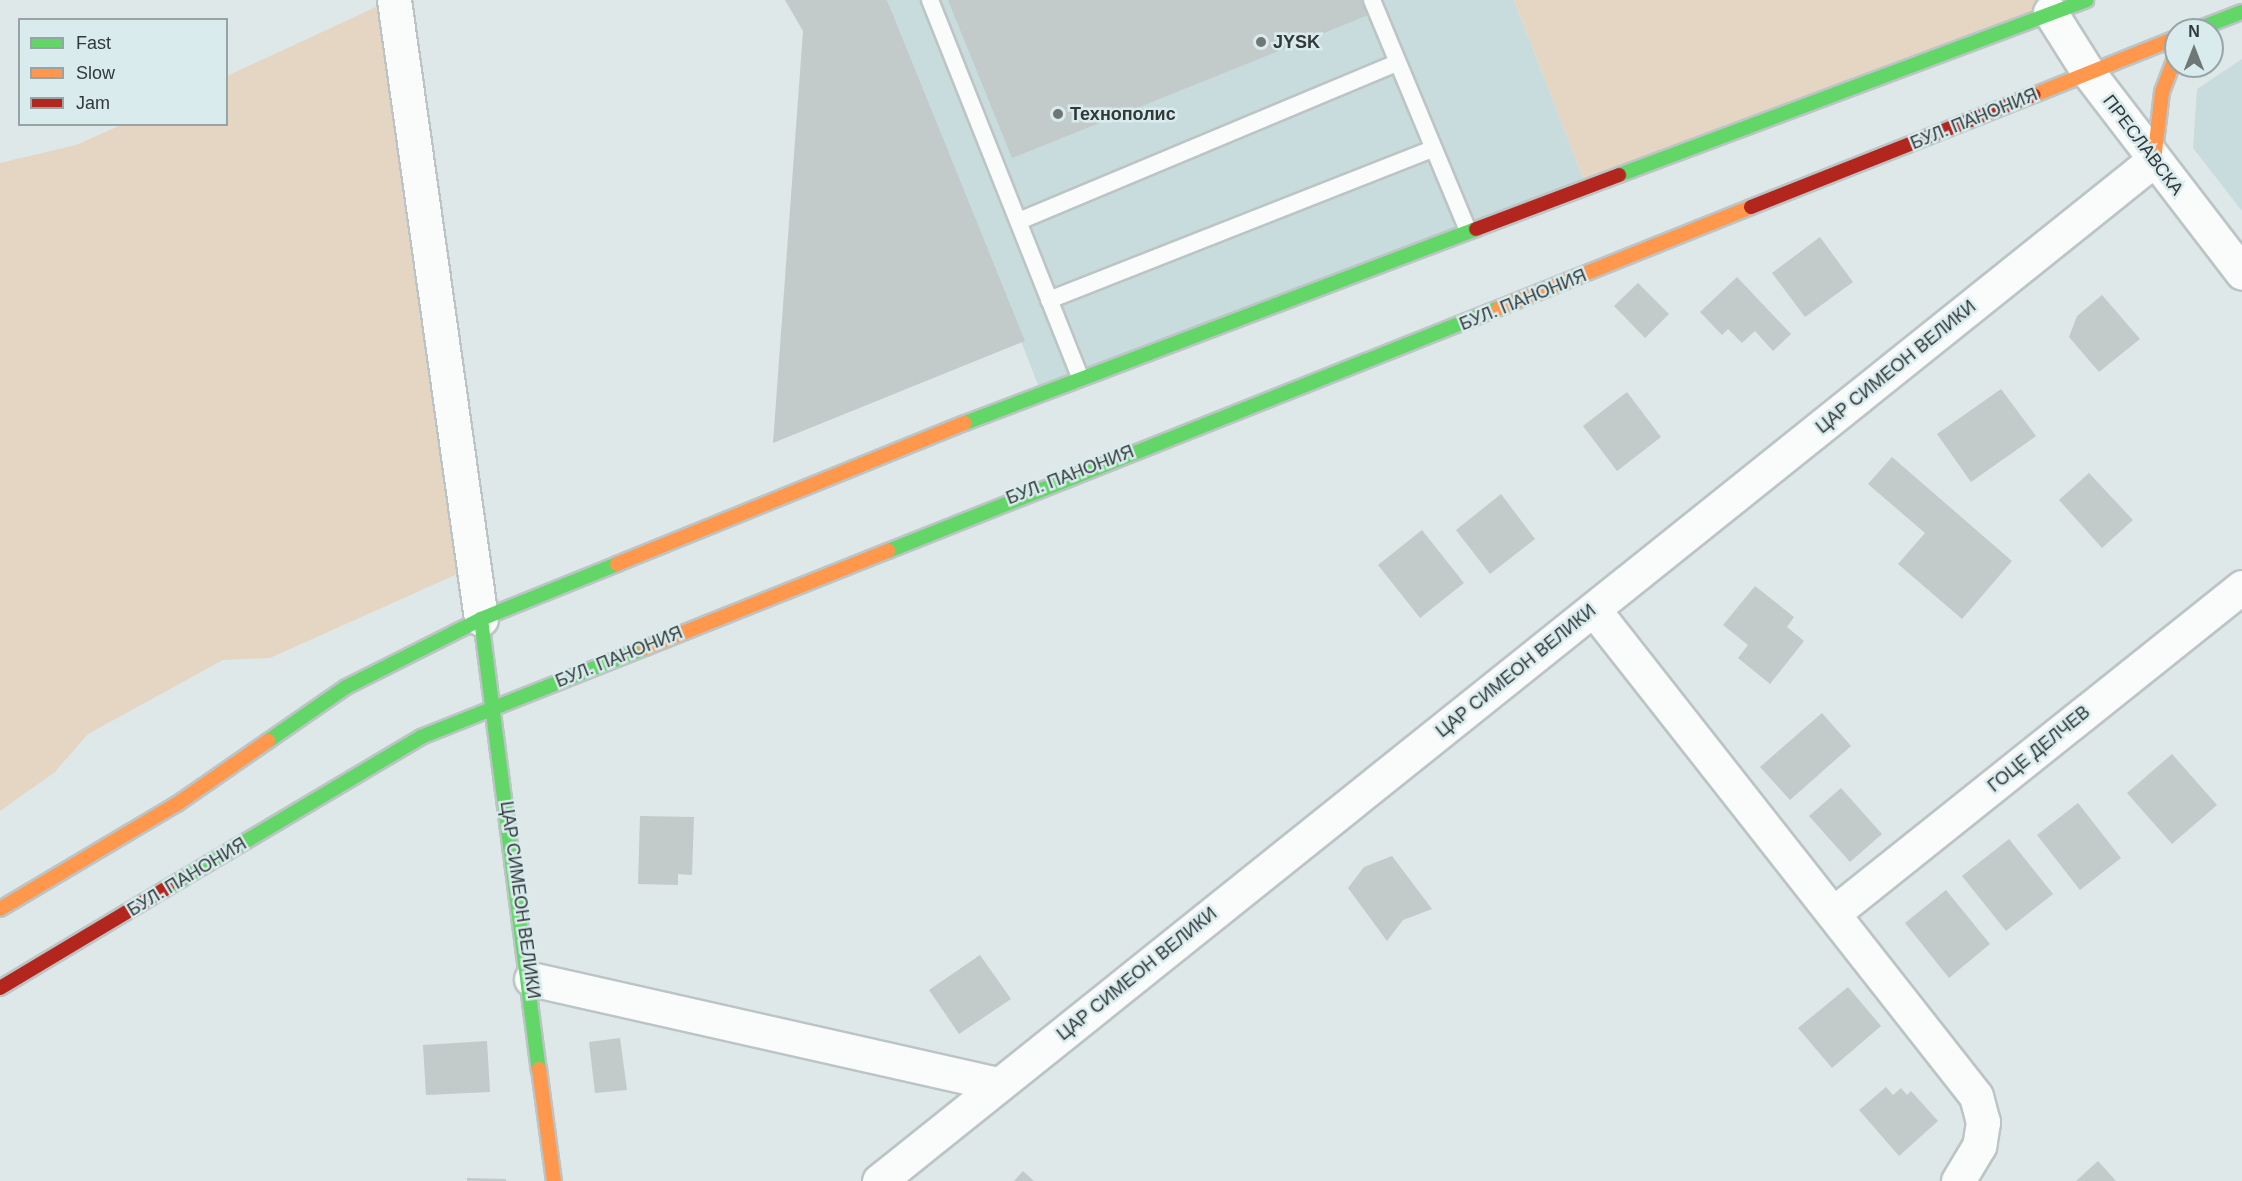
<!DOCTYPE html>
<meta charset="utf-8">
<style>
body{margin:0}
#map{position:relative;width:2242px;height:1181px;overflow:hidden;background:#dee8e8;font-family:Arial,sans-serif}
div>[style]{position:absolute}
.built>*{inset:0;background:#c8dcdd}
.green>*{inset:0;background:#e5d6c4}
.building>*{inset:0;background:#c2caca}
.roads{filter:drop-shadow(2px 0 #bcc4c5) drop-shadow(-2px 0 #bcc4c5) drop-shadow(0 2px #bcc4c5) drop-shadow(0 -2px #bcc4c5)}
.lane>*{height:16px;margin:-8px;padding:0 8px;transform-origin:8px;border-radius:8px;background:#fafcfc}
.street>*{height:33px;margin:-16.5px;padding:0 16.5px;transform-origin:16.5px;border-radius:16.5px;background:#fafcfc}
.fast>*{height:14px;margin:-7px;padding:0 7px;transform-origin:7px;border-radius:7px;background:#63d668}
.slow>*{height:14px;margin:-7px;padding:0 7px;transform-origin:7px;border-radius:7px;background:#ff974d}
.jam>*{height:14px;margin:-7px;padding:0 7px;transform-origin:7px;border-radius:7px;background:#b3261e}
.dots>*{width:16px;height:16px;translate:-50% -50%;box-sizing:border-box;border:3px solid #d9ebed;border-radius:50%}
span{translate:-50% -50%;white-space:nowrap;text-align:center;line-height:1.15;-webkit-text-stroke:5px #d9ebed;paint-order:stroke}
.poi-label{font-size:18px;color:#323939;font-weight:700}
.left{translate:0 -50%;text-align:left}
.street-label{font-size:18px;color:#323939}
.legend{position:absolute;left:18px;top:18px;width:210px;height:108px;box-sizing:border-box;background:#d9ebed;border:2px solid #96a4a5;margin:0;padding:8px 10px;list-style:none;font-size:18px;color:#323939}
.legend li{display:flex;align-items:center;gap:12px;height:30px}
.legend b{width:30px;border:2px solid #96a4a5}
.north{position:absolute;left:2164px;top:18px;width:60px;height:60px;box-sizing:border-box;background:#d9ebed;border:2px solid #96a4a5;border-radius:50%;rotate:0deg;font-size:16px;font-weight:700;line-height:24px;text-align:center;color:#323939}
.north::after{content:'';display:block;margin:auto;width:21px;height:27px;background:#6e7676;clip-path:polygon(50% 0,100% 100%,50% 72%,0 100%)}
</style>
<div id="map">
<div class="built">
<i style="clip-path:polygon(887px 0,1514px 0,1587px 188px,1042px 395px)"></i>
<i style="clip-path:polygon(2242px 59px,2242px 211px,2193px 148px,2197px 89px)"></i>
</div>
<div class="green">
<i style="clip-path:polygon(391px 0,473px 567px,270px 658px,223px 660px,88px 734px,55px 772px,0 811px,0 163px,76px 145px,121px 125px,226px 124px,227px 76px)"></i>
<i style="clip-path:polygon(1514px 0,2086px 0,1587px 188px)"></i>
</div>
<div class="building">
<i style="clip-path:polygon(785px 0,887px 0,1025px 341px,773px 443px,803px 31px)"></i>
<i style="clip-path:polygon(948px 0,1365px 0,1371px 14px,1012px 158px)"></i>
<i style="clip-path:polygon(1820px 237px,1853px 282px,1805px 317px,1772px 273px)"></i>
<i style="clip-path:polygon(1737px 277px,1791px 334px,1773px 351px,1755px 331px,1742px 343px,1728px 329px,1722px 335px,1700px 312px)"></i>
<i style="clip-path:polygon(1638px 283px,1669px 314px,1645px 338px,1614px 306px)"></i>
<i style="clip-path:polygon(2102px 295px,2140px 339px,2099px 372px,2069px 337px,2077px 316px)"></i>
<i style="clip-path:polygon(2001px 389px,2036px 436px,1971px 482px,1937px 434px)"></i>
<i style="clip-path:polygon(1627px 392px,1661px 437px,1617px 471px,1583px 426px)"></i>
<i style="clip-path:polygon(1892px 457px,2012px 561px,1962px 619px,1898px 564px,1925px 533px,1868px 484px)"></i>
<i style="clip-path:polygon(2089px 473px,2133px 520px,2102px 548px,2059px 500px)"></i>
<i style="clip-path:polygon(1501px 494px,1535px 539px,1490px 574px,1456px 530px)"></i>
<i style="clip-path:polygon(1422px 530px,1464px 583px,1420px 618px,1378px 565px)"></i>
<i style="clip-path:polygon(1755px 586px,1794px 617px,1787px 627px,1804px 641px,1770px 684px,1738px 658px,1748px 645px,1723px 625px)"></i>
<i style="clip-path:polygon(1822px 713px,1851px 746px,1790px 800px,1760px 767px)"></i>
<i style="clip-path:polygon(2172px 754px,2217px 805px,2172px 844px,2127px 793px)"></i>
<i style="clip-path:polygon(1841px 788px,1882px 834px,1850px 862px,1809px 816px)"></i>
<i style="clip-path:polygon(2078px 803px,2121px 858px,2080px 890px,2037px 835px)"></i>
<i style="clip-path:polygon(640px 816px,694px 817px,692px 875px,678px 874px,678px 885px,638px 884px)"></i>
<i style="clip-path:polygon(2009px 839px,2053px 894px,2006px 931px,1962px 876px)"></i>
<i style="clip-path:polygon(1392px 856px,1432px 909px,1403px 920px,1387px 941px,1348px 888px,1364px 867px)"></i>
<i style="clip-path:polygon(1946px 890px,1990px 944px,1949px 978px,1905px 923px)"></i>
<i style="clip-path:polygon(980px 955px,1011px 999px,959px 1034px,929px 990px)"></i>
<i style="clip-path:polygon(1848px 987px,1881px 1026px,1832px 1068px,1798px 1028px)"></i>
<i style="clip-path:polygon(620px 1038px,627px 1090px,595px 1093px,589px 1042px)"></i>
<i style="clip-path:polygon(487px 1041px,490px 1092px,426px 1095px,423px 1045px)"></i>
<i style="clip-path:polygon(1886px 1087px,1893px 1095px,1901px 1088px,1907px 1095px,1911px 1091px,1938px 1121px,1899px 1156px,1859px 1110px)"></i>
<i style="clip-path:polygon(2098px 1161px,2116px 1181px,2076px 1181px)"></i>
<i style="clip-path:polygon(1023px 1171px,1034px 1181px,1014px 1181px)"></i>
<i style="clip-path:polygon(467px 1178px,506px 1179px,506px 1181px,467px 1181px)"></i>
</div>
<div class="roads">
<div class="lane">
<i style="left:930px;top:0;width:406px;rotate:68.3deg"></i>
<i style="left:1372px;top:0;width:247px;rotate:67.4deg"></i>
<i style="left:1019px;top:221px;width:409px;rotate:-22.7deg"></i>
<i style="left:1049px;top:300px;width:413px;rotate:-21.5deg"></i>
</div>
<div class="street">
<i style="left:394px;top:0;width:625px;rotate:82deg"></i>
<i style="left:2050px;top:12px;width:71px;rotate:57.7deg"></i>
<i style="left:2088px;top:72px;width:253px;rotate:52.5deg"></i>
<i style="left:1594px;top:610px;width:618px;rotate:51.83deg"></i>
<i style="left:1976px;top:1096px;width:27px;rotate:75deg"></i>
<i style="left:1983px;top:1122px;width:24px;rotate:99deg"></i>
<i style="left:1979px;top:1146px;width:41px;rotate:121deg"></i>
<i style="left:1835px;top:912px;width:521px;rotate:-38.61deg"></i>
<i style="left:531px;top:979px;width:479px;rotate:12.7deg"></i>
<i style="left:879px;top:1181px;width:1633px;rotate:-38.69deg"></i>
</div>
<div class="fast">
<i style="left:2195px;top:30px;width:50px;rotate:-21deg"></i>
<i style="left:1619px;top:175px;width:499px;rotate:-20.5deg"></i>
<i style="left:965px;top:423px;width:547px;rotate:-20.79deg"></i>
<i style="left:888px;top:551px;width:658px;rotate:-21.69deg"></i>
<i style="left:481px;top:619px;width:454px;rotate:82.7deg"></i>
<i style="left:268px;top:741px;width:95px;rotate:-34.7deg"></i>
<i style="left:346px;top:687px;width:151px;rotate:-26.7deg"></i>
<i style="left:481px;top:619px;width:147px;rotate:-22deg"></i>
<i style="left:167px;top:888px;width:295px;rotate:-30.7deg"></i>
<i style="left:421px;top:737px;width:241px;rotate:-21.7deg"></i>
</div>
<div class="slow">
<i style="left:2034px;top:95px;width:153px;rotate:-21.9deg"></i>
<i style="left:2154px;top:160px;width:68px;rotate:-83.3deg"></i>
<i style="left:2162px;top:92px;width:39px;rotate:-69deg"></i>
<i style="left:1499px;top:308px;width:271px;rotate:-21.8deg"></i>
<i style="left:617px;top:564px;width:375px;rotate:-22.1deg"></i>
<i style="left:645px;top:648px;width:262px;rotate:-21.8deg"></i>
<i style="left:0;top:909px;width:206px;rotate:-30.7deg"></i>
<i style="left:177px;top:804px;width:111px;rotate:-34.7deg"></i>
<i style="left:539px;top:1069px;width:113px;rotate:82.4deg"></i>
</div>
<div class="jam">
<i style="left:1751px;top:207px;width:304px;rotate:-21.6deg"></i>
<i style="left:1476px;top:229px;width:153px;rotate:-20.7deg"></i>
<i style="left:0;top:988px;width:195px;rotate:-30.9deg"></i>
</div>
</div>
<div class="dots">
<i style="left:1261px;top:42px;background:#6e7676"></i>
<i style="left:1058px;top:114px;background:#6e7676"></i>
</div>
<div class="poi-label">
<span class="left" style="left:1273px;top:42px">JYSK</span>
<span class="left" style="left:1070px;top:114px">Технополис</span>
</div>
<div class="street-label">
<span style="left:1974px;top:119px;rotate:-22deg">БУЛ. ПАНОНИЯ</span>
<span style="left:2143px;top:145px;rotate:53deg">ПРЕСЛАВСКА</span>
<span style="left:1523px;top:300px;rotate:-22deg">БУЛ. ПАНОНИЯ</span>
<span style="left:1896px;top:367px;rotate:-39deg">ЦАР СИМЕОН ВЕЛИКИ</span>
<span style="left:1070px;top:475px;rotate:-21deg">БУЛ. ПАНОНИЯ</span>
<span style="left:619px;top:657px;rotate:-22deg">БУЛ. ПАНОНИЯ</span>
<span style="left:1516px;top:671px;rotate:-39deg">ЦАР СИМЕОН ВЕЛИКИ</span>
<span style="left:2039px;top:749px;rotate:-39deg">ГОЦЕ ДЕЛЧЕВ</span>
<span style="left:187px;top:877px;rotate:-31deg">БУЛ. ПАНОНИЯ</span>
<span style="left:520px;top:900px;rotate:82deg">ЦАР СИМЕОН ВЕЛИКИ</span>
<span style="left:1137px;top:974px;rotate:-39deg">ЦАР СИМЕОН ВЕЛИКИ</span>
</div>
<ul class="legend">
<li><b style="height:8px;background:#63d668"></b>Fast</li>
<li><b style="height:8px;background:#ff974d"></b>Slow</li>
<li><b style="height:8px;background:#b3261e"></b>Jam</li>
</ul>
<div class="north">N</div>
</div>
